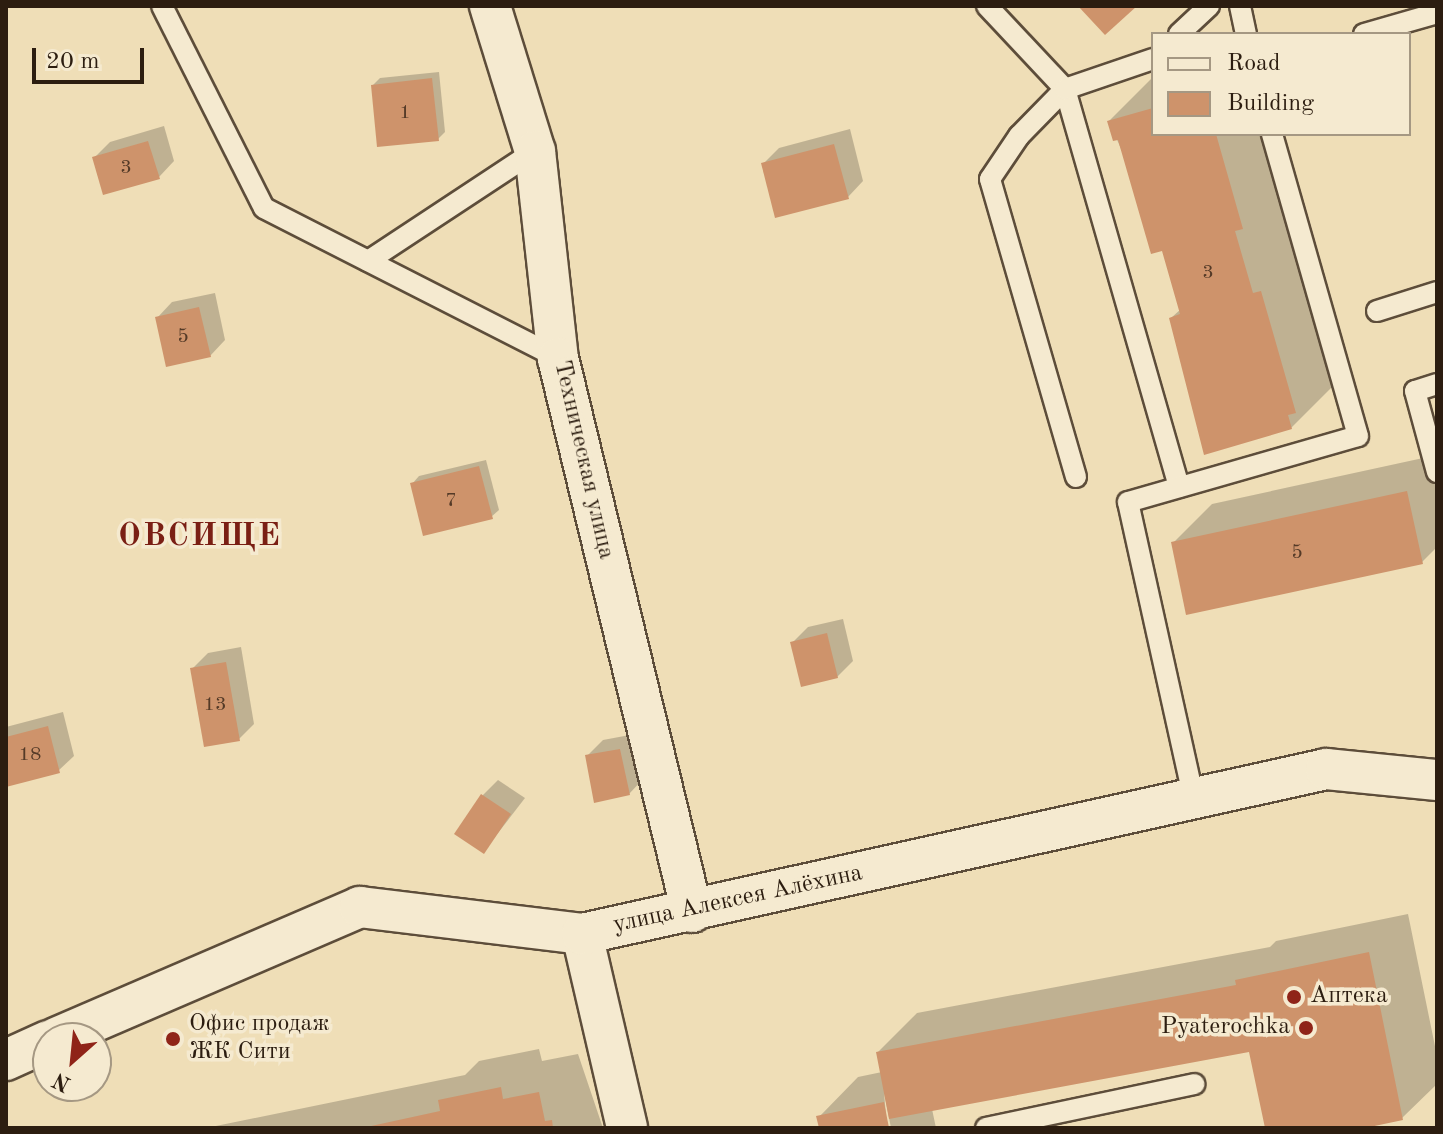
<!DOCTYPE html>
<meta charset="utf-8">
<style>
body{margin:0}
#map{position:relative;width:1443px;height:1134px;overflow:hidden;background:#efdeb7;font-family:"Old Standard TT",serif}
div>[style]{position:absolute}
.shadow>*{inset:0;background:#0003}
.building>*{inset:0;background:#ce936b}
.roads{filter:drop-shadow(2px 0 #5d4d3a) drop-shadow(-2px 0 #5d4d3a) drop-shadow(0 2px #5d4d3a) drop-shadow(0 -2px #5d4d3a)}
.service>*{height:20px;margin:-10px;padding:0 10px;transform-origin:10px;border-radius:10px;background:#f5ead0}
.minor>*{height:40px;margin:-20px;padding:0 20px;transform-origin:20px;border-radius:20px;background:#f5ead0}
.dots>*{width:22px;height:22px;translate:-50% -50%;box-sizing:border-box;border:4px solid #f5ead0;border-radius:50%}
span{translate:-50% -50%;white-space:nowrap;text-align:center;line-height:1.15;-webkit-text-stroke:7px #f5ead0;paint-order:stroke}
.number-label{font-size:20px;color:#543a27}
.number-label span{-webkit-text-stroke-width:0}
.street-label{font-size:24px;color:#2c1d10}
.poi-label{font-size:24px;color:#2c1d10}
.left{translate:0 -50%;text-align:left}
.right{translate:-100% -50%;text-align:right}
.district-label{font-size:32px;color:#7a1f14;font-weight:700;letter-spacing:2px}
.frame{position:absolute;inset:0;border:8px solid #2c1d10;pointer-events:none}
.legend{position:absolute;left:1151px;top:32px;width:260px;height:104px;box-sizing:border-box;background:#f5ead0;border:2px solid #a59883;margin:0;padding:10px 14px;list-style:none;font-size:24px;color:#2c1d10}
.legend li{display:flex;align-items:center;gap:16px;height:40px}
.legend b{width:40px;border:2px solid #a59883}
.north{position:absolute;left:32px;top:1022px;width:80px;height:80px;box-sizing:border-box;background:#f5ead0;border:2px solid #a59883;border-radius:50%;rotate:207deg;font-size:22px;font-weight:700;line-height:32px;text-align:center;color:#2c1d10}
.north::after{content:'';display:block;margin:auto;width:28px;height:36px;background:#8f2418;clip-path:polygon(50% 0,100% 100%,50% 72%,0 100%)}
.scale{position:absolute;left:32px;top:48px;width:112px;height:36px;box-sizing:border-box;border:4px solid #2c1d10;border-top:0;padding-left:10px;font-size:24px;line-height:28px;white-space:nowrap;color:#2c1d10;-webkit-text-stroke:6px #f5ead0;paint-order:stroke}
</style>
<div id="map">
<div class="shadow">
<i style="clip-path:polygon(439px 72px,445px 132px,438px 139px,373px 85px,380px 78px)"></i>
<i style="clip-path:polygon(1153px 77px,1153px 134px,1282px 134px,1343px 376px,1291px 428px,1171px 318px,1181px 309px,1164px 249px,1109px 121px)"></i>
<i style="clip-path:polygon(164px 126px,174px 161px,159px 177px,94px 158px,110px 142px)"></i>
<i style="clip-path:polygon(850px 129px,863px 181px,848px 197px,763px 164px,779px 148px)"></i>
<i style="clip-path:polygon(215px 293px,225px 340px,210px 356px,157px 318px,172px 302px)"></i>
<i style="clip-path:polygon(1437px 455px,1437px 547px,1422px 562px,1173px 543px,1212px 504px)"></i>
<i style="clip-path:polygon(486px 460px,499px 510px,491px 517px,412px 484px,419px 476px)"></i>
<i style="clip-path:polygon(843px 619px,853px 661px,837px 677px,792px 643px,808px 627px)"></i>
<i style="clip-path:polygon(241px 647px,254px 724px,239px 739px,192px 669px,208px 653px)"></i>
<i style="clip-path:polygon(63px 712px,74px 756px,58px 771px,6px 785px,6px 727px)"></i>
<i style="clip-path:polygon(635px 734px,644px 778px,629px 794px,587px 756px,603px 740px)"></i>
<i style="clip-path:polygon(498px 780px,525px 798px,484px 851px,483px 795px)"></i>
<i style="clip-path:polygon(1408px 914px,1437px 1056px,1437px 1084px,1402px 1118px,1355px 1128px,1267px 1128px,1251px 1049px,932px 1109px,936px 1128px,891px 1128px,884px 1092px,887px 1128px,821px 1128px,819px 1117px,858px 1077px,882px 1072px,878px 1052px,917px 1013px,1270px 947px,1276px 941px)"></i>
<i style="clip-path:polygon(539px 1049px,542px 1061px,578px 1054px,603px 1128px,206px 1128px,465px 1075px,479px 1061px)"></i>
</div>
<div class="building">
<i style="clip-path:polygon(1078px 6px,1137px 6px,1105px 35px)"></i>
<i style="clip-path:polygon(432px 78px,439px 141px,377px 147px,371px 85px)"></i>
<i style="clip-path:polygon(1153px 108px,1153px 134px,1216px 134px,1243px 229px,1235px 231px,1253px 293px,1261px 291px,1296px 413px,1288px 415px,1292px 429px,1204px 455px,1169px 318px,1180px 314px,1162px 251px,1151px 254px,1118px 140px,1113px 141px,1107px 121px)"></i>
<i style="clip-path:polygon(148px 141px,160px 179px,103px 195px,92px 157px)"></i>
<i style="clip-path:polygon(834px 144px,849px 199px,775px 218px,761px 163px)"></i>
<i style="clip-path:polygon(199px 307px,211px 357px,166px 367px,155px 317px)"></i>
<i style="clip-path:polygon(479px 466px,493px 519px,423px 536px,410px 483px)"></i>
<i style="clip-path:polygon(1407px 491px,1423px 564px,1186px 615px,1171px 542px)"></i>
<i style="clip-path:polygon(827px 633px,838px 678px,801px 687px,790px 642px)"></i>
<i style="clip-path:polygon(226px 662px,240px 741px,204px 747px,190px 668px)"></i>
<i style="clip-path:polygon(48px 726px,60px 773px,6px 787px,6px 737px)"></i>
<i style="clip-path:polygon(620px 749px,630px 795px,594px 803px,585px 755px)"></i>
<i style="clip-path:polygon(481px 794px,511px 814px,484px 854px,454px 834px)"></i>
<i style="clip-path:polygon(1369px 952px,1403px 1120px,1365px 1128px,1265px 1128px,1249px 1052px,889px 1119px,876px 1052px,1236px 985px,1235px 980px)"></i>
<i style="clip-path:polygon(501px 1087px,503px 1099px,539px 1092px,545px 1121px,552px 1120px,553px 1128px,362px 1128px,440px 1111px,438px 1100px)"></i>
<i style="clip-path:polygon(884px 1102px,889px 1128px,819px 1128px,816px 1116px)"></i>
</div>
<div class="roads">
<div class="service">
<i style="left:162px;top:6px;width:226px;rotate:63.2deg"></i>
<i style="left:264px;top:208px;width:330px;rotate:27deg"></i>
<i style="left:987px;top:6px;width:114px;rotate:46.8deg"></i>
<i style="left:1065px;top:89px;width:414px;rotate:74deg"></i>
<i style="left:1240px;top:6px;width:29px;rotate:78deg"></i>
<i style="left:1179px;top:34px;width:41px;rotate:-43deg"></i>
<i style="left:1364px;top:34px;width:76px;rotate:-16deg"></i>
<i style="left:368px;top:261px;width:200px;rotate:-33.4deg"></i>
<i style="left:1377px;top:311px;width:63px;rotate:-17.6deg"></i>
<i style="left:1437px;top:384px;width:23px;rotate:162deg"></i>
<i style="left:1415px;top:391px;width:84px;rotate:74.8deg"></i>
<i style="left:1076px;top:477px;width:310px;rotate:-106.1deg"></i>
<i style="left:990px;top:179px;width:52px;rotate:-56deg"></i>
<i style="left:1019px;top:136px;width:66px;rotate:-45.6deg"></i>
<i style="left:1065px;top:89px;width:93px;rotate:-18.8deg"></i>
<i style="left:1193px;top:795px;width:300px;rotate:-102.5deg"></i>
<i style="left:1128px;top:502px;width:239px;rotate:-16deg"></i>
<i style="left:1358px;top:436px;width:314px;rotate:-105.9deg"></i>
<i style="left:986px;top:1128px;width:213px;rotate:-11.9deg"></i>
</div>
<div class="minor">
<i style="left:490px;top:6px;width:152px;rotate:72.8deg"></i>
<i style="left:535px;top:151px;width:208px;rotate:83.7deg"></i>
<i style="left:558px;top:358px;width:570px;rotate:76.4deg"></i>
<i style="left:582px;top:934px;width:199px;rotate:76.9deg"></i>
<i style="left:56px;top:1038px;width:331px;rotate:-23.3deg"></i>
<i style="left:360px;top:907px;width:224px;rotate:6.9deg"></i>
<i style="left:582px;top:934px;width:762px;rotate:-12.5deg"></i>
<i style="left:1326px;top:769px;width:112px;rotate:5.7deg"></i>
<i style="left:6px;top:1060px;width:46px;rotate:-24.3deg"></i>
</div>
</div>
<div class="dots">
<i style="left:1294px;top:997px;background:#8f2418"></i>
<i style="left:1306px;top:1028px;background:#8f2418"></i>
<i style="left:173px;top:1039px;background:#8f2418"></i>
</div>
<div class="number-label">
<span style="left:405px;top:113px">1</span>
<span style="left:126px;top:168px">3</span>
<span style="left:1208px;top:273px">3</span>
<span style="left:183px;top:337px">5</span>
<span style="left:451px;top:501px">7</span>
<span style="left:1297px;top:553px">5</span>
<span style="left:215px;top:705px">13</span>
<span style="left:30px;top:755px">18</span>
</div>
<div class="street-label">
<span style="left:583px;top:460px;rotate:77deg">Техническая улица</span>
<span style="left:738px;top:900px;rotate:-12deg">улица Алексея Алёхина</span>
</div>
<div class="poi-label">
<span class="left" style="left:1310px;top:997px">Аптека</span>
<span class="left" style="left:189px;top:1039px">Офис продаж<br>ЖК Сити</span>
<span class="right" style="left:1290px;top:1028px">Pyaterochka</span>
</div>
<div class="district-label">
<span style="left:200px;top:537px">ОВСИЩЕ</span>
</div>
<div class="frame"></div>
<ul class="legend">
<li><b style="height:10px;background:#f5ead0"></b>Road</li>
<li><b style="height:22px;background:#ce936b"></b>Building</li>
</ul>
<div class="north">N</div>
<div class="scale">20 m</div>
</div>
